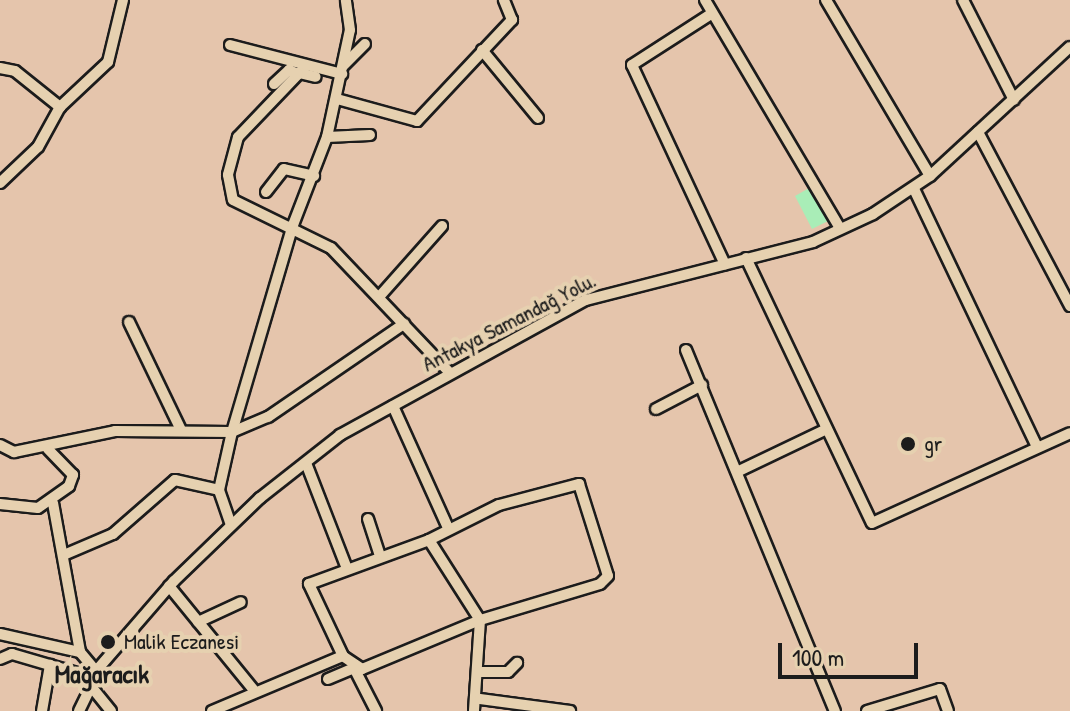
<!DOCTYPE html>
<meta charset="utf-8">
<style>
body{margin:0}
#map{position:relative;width:1070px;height:711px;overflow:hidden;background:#e5c5ac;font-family:"Patrick Hand",sans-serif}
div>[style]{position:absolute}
.green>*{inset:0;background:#a9edb7}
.roads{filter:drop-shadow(2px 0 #1c1c1c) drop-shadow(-2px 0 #1c1c1c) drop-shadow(0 2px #1c1c1c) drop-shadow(0 -2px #1c1c1c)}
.minor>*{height:10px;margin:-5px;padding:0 5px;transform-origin:5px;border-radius:5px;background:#e6d1b0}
.dots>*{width:22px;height:22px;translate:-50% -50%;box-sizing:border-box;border:4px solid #e6d1b0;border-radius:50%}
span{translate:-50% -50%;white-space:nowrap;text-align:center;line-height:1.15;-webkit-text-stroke:8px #e6d1b0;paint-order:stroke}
.street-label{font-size:22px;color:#1c1c1c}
.poi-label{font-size:22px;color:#1c1c1c}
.left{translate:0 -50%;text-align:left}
.quarter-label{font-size:26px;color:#1c1c1c;font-weight:700}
.scale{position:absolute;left:778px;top:643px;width:140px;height:36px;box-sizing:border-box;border:4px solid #1c1c1c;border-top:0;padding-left:10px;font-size:24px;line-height:28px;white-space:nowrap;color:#1c1c1c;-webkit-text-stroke:6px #e6d1b0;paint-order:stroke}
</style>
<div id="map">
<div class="green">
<i style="clip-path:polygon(811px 187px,828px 221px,812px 229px,795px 196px)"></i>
</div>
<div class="roads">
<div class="minor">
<i style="left:705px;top:0;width:264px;rotate:59.4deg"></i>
<i style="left:826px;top:0;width:204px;rotate:59.4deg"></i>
<i style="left:963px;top:0;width:112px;rotate:63deg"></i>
<i style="left:711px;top:14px;width:94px;rotate:147.2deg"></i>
<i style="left:632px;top:65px;width:220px;rotate:65deg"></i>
<i style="left:230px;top:45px;width:116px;rotate:14.5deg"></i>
<i style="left:482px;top:50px;width:88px;rotate:50.5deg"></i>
<i style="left:343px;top:66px;width:31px;rotate:-45deg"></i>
<i style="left:305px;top:67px;width:97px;rotate:133.7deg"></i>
<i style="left:238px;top:137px;width:39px;rotate:105deg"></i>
<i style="left:228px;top:175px;width:25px;rotate:79deg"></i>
<i style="left:233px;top:200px;width:109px;rotate:26.1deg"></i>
<i style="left:331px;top:248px;width:171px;rotate:46.4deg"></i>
<i style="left:0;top:68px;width:15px;rotate:11deg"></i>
<i style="left:15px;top:71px;width:58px;rotate:38.7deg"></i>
<i style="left:299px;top:73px;width:17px;rotate:13deg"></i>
<i style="left:274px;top:84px;width:21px;rotate:-43deg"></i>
<i style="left:289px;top:70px;width:10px;rotate:24deg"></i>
<i style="left:337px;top:99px;width:83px;rotate:15.4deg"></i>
<i style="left:417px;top:121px;width:139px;rotate:-46.8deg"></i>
<i style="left:512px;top:20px;width:22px;rotate:-112deg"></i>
<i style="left:978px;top:132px;width:197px;rotate:62.1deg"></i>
<i style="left:327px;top:137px;width:43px;rotate:-2.7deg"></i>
<i style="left:0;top:183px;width:52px;rotate:-43.5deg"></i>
<i style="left:38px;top:147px;width:46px;rotate:-61.2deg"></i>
<i style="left:60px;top:107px;width:66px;rotate:-43.2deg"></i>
<i style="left:108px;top:62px;width:64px;rotate:-76.4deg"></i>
<i style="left:914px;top:189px;width:286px;rotate:64.5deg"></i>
<i style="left:266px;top:192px;width:29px;rotate:-52deg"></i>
<i style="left:284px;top:169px;width:31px;rotate:13deg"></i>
<i style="left:746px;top:258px;width:293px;rotate:64.6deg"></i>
<i style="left:872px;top:523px;width:217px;rotate:-24.4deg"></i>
<i style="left:379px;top:297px;width:95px;rotate:-48.4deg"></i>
<i style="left:129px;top:322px;width:120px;rotate:64.3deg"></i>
<i style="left:686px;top:350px;width:391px;rotate:67.6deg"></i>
<i style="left:393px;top:406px;width:134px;rotate:65.7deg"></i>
<i style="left:656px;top:409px;width:52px;rotate:-27.6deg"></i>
<i style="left:0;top:445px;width:16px;rotate:27deg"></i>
<i style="left:14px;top:452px;width:103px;rotate:-11.7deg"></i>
<i style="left:115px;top:431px;width:117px;rotate:0.5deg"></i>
<i style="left:232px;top:432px;width:39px;rotate:-23deg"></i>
<i style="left:268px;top:417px;width:165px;rotate:-34.4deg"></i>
<i style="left:306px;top:463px;width:110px;rotate:68.8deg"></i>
<i style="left:741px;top:470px;width:95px;rotate:-25.5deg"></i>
<i style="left:53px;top:503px;width:151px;rotate:79.7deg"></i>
<i style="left:0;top:504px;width:38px;rotate:6deg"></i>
<i style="left:38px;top:508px;width:38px;rotate:-35deg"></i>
<i style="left:69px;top:486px;width:12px;rotate:-70deg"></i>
<i style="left:73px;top:475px;width:36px;rotate:-134deg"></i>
<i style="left:368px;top:519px;width:36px;rotate:72deg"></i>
<i style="left:231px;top:525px;width:37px;rotate:-109deg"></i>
<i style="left:219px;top:490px;width:59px;rotate:-77.4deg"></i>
<i style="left:232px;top:432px;width:216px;rotate:-73.6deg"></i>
<i style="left:293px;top:225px;width:94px;rotate:-68.9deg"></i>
<i style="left:327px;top:137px;width:109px;rotate:-77.9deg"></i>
<i style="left:350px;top:30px;width:30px;rotate:-98deg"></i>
<i style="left:429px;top:540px;width:95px;rotate:57.5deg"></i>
<i style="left:480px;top:620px;width:91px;rotate:93.8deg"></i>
<i style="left:66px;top:554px;width:51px;rotate:-23.1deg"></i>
<i style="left:113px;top:534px;width:82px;rotate:-41.1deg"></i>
<i style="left:175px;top:480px;width:45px;rotate:12.8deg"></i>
<i style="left:169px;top:586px;width:133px;rotate:50.8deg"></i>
<i style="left:198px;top:622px;width:47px;rotate:-24.9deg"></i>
<i style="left:0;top:634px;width:82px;rotate:12.7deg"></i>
<i style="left:80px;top:652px;width:25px;rotate:50deg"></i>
<i style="left:0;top:659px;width:13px;rotate:-23deg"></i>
<i style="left:12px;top:654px;width:85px;rotate:16.3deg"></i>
<i style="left:353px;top:666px;width:51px;rotate:62.9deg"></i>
<i style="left:481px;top:672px;width:27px"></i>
<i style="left:508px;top:672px;width:13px;rotate:-45deg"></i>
<i style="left:328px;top:679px;width:28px;rotate:-23deg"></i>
<i style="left:480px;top:699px;width:91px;rotate:7.6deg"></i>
<i style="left:42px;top:711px;width:47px;rotate:-80.1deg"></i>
<i style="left:79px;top:711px;width:28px;rotate:-64deg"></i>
<i style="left:111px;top:711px;width:32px;rotate:-129deg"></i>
<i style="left:91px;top:686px;width:16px;rotate:-72deg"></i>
<i style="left:96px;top:671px;width:119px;rotate:-49.1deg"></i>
<i style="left:174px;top:581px;width:120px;rotate:-44deg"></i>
<i style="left:260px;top:498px;width:102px;rotate:-38.2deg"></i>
<i style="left:340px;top:435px;width:281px;rotate:-28.8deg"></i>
<i style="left:586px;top:300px;width:234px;rotate:-14.3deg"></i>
<i style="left:813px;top:242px;width:66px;rotate:-25deg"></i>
<i style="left:873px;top:214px;width:69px;rotate:-33.7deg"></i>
<i style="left:930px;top:176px;width:190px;rotate:-42.7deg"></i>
<i style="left:212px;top:711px;width:142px;rotate:-22.8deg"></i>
<i style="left:343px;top:656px;width:80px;rotate:-115.3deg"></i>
<i style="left:309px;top:584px;width:128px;rotate:-20.1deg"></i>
<i style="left:429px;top:540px;width:78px;rotate:-26.6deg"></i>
<i style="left:499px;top:505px;width:83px;rotate:-14.7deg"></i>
<i style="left:579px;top:484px;width:96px;rotate:72.5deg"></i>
<i style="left:608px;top:576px;width:11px;rotate:135deg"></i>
<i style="left:600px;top:584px;width:125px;rotate:163.3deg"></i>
<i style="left:480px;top:620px;width:128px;rotate:157.4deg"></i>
<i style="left:362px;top:669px;width:23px;rotate:-146deg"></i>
<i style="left:867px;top:711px;width:76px;rotate:-16.8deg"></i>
<i style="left:940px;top:689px;width:23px;rotate:70deg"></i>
</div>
</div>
<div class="dots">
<i style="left:908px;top:444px;background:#1c1c1c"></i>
<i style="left:108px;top:642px;background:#1c1c1c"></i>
</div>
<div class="street-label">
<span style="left:509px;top:322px;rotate:-27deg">Antakya Samandağ Yolu.</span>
</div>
<div class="poi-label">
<span class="left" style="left:924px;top:444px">gr</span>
<span class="left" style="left:124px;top:642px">Malik Eczanesi</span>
</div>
<div class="quarter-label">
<span style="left:102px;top:674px">Mağaracık</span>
</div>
<div class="scale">100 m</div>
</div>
